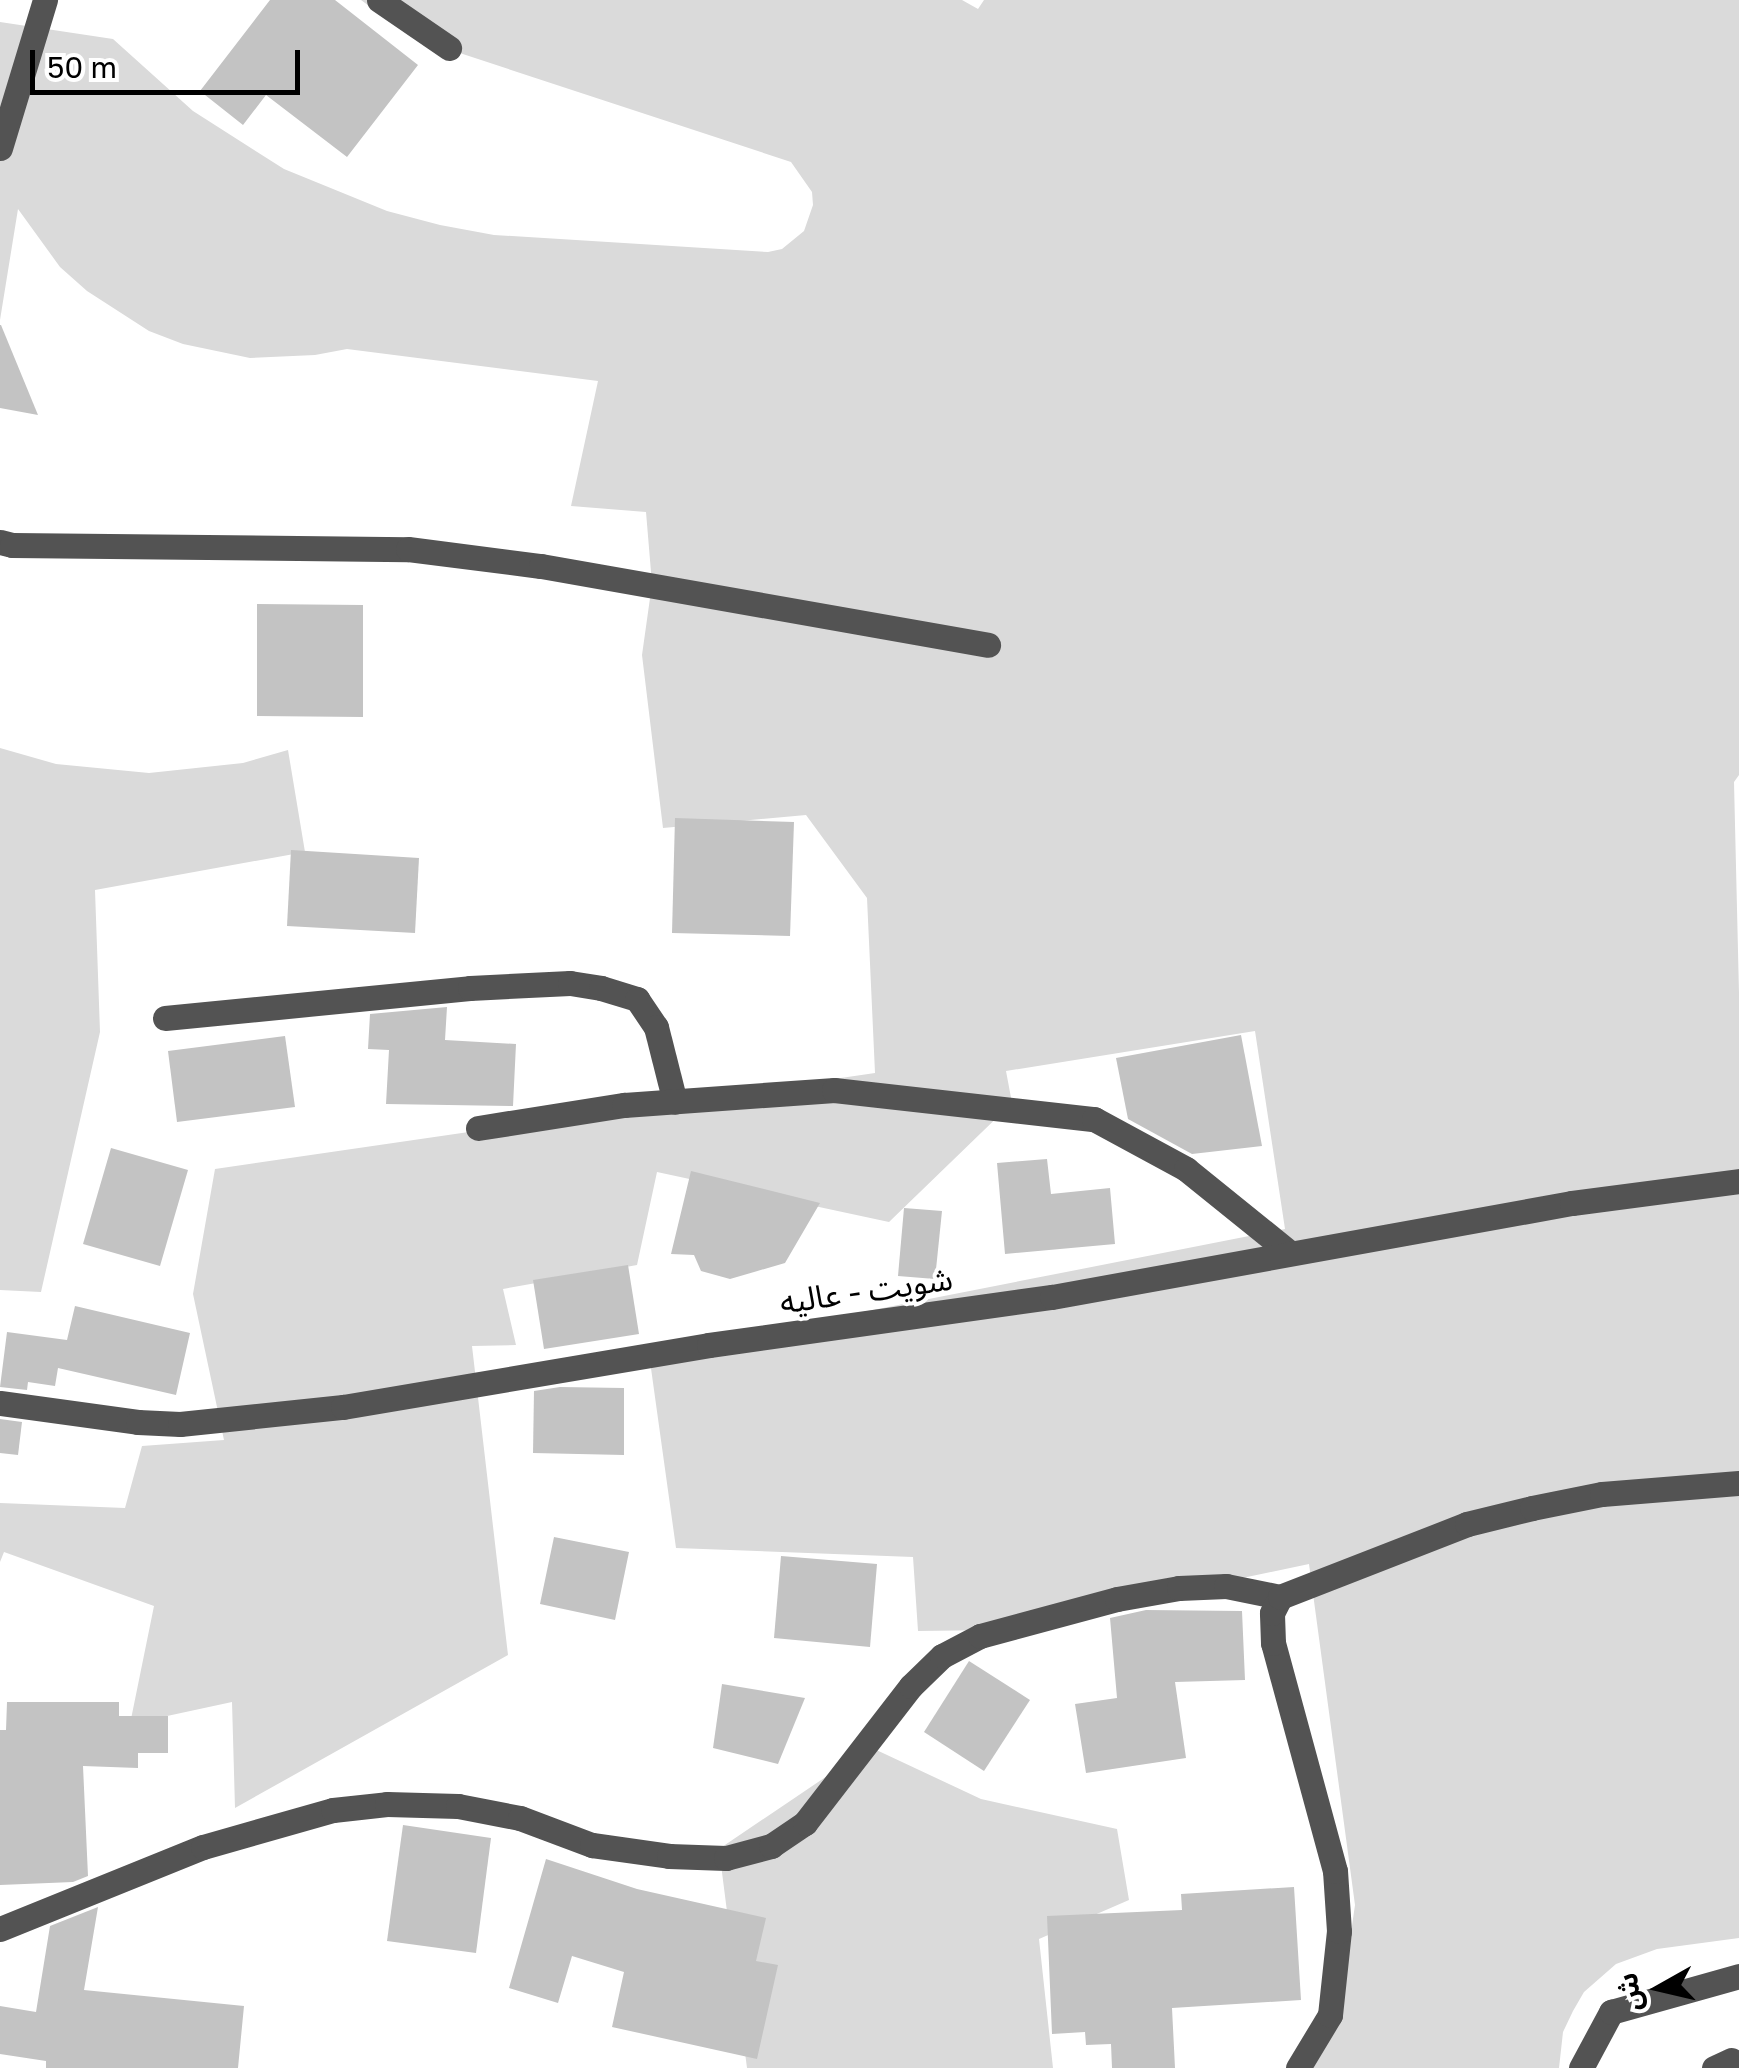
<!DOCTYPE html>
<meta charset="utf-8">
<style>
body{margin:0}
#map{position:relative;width:1739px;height:2068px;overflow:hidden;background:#fff;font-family:"Golos Text","Noto Sans Arabic",sans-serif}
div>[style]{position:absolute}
.green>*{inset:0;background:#dadada}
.building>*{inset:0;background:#c3c3c3}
.minor>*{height:25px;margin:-12.5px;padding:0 12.5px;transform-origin:12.5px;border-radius:12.5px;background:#535353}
span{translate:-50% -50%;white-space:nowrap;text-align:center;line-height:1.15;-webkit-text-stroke:8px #fff;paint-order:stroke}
.street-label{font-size:32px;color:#000}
.north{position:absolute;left:1609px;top:1938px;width:100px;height:100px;-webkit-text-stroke:8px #fff;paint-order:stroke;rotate:262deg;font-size:28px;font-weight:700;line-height:40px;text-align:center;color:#000}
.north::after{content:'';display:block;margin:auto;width:35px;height:45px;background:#000;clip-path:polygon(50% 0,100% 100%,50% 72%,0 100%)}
.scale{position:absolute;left:30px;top:50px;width:270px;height:45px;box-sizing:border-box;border:5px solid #000;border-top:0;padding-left:12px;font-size:30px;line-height:35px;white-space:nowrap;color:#000;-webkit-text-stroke:8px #fff;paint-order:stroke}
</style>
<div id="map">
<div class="green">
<i style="clip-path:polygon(361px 0,962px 0,978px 9px,984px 0,1739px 0,1739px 775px,1734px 782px,1739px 993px,1739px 1938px,1657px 1949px,1616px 1964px,1584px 1992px,1573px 2011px,1563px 2032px,1559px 2068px,1308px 2068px,1348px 1953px,1355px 1905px,1309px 1564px,996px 1630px,918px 1631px,913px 1557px,676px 1548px,649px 1354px,1285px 1229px,1255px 1031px,1006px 1071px,1012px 1103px,889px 1222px,657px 1172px,637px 1265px,503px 1289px,516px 1345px,472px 1346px,508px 1655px,235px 1808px,232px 1702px,130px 1724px,154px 1606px,4px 1552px,0 1562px,0 1503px,125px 1508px,142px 1446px,224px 1440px,193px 1294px,215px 1169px,875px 1073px,867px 898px,806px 815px,663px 828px,642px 655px,652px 584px,646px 512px,571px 506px,598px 381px,347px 349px,315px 355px,250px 358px,183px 344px,149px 331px,87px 291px,60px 267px,18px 209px,0 320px,0 22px,113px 39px,193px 111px,284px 169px,387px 211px,440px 225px,494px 235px,768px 252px,782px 249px,804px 231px,813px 205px,812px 192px,791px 162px,411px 37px)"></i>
<i style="clip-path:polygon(0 748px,56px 764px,149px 773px,243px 763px,288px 750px,305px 852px,95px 890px,100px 1032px,41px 1292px,0 1290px)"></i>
<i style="clip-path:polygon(870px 1747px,981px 1799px,1117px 1829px,1129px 1900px,1039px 1939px,1053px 2068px,747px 2068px,719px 1849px)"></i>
</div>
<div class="building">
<i style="clip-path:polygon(270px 0,335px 0,418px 65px,347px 157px,266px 95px,243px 125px,200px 91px)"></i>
<i style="clip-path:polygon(0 325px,1px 325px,38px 415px,0 408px)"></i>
<i style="clip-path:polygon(257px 604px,363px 605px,363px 717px,257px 716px)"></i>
<i style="clip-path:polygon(675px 818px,794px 822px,790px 936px,672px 933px)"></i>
<i style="clip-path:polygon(291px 850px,419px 858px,415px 933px,287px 926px)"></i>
<i style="clip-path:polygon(447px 1007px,445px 1040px,516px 1044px,513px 1106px,386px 1104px,389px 1050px,368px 1049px,370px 1014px)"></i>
<i style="clip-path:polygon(1241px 1035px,1262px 1146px,1192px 1154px,1128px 1119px,1116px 1058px)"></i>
<i style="clip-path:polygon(285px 1036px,295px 1107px,177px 1122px,168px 1051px)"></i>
<i style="clip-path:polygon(111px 1148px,188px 1170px,160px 1266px,83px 1244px)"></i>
<i style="clip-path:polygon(1047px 1159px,1051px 1194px,1110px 1188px,1115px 1244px,1005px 1254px,997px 1163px)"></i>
<i style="clip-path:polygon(691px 1171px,820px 1203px,785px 1263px,730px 1279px,701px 1271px,694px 1255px,671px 1254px)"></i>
<i style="clip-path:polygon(904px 1208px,942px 1211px,935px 1279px,898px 1276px)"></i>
<i style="clip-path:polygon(628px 1265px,639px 1334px,544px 1349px,533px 1280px)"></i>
<i style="clip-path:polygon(75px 1306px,190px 1333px,176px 1395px,58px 1368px,55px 1386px,28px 1382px,27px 1390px,0 1387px,7px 1332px,67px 1340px)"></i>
<i style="clip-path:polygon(560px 1387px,624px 1388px,624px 1455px,533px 1453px,534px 1391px)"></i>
<i style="clip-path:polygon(0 1419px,22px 1422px,18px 1455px,0 1453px)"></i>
<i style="clip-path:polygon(554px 1537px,629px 1552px,615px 1620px,540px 1604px)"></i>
<i style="clip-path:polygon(781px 1556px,877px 1564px,870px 1647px,774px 1638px)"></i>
<i style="clip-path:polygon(1146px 1610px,1242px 1611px,1245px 1680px,1175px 1682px,1186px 1758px,1086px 1773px,1075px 1704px,1117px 1698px,1110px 1618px)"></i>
<i style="clip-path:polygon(969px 1661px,1030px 1700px,984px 1771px,924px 1732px)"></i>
<i style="clip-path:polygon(722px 1684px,805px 1698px,778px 1764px,713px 1748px)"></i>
<i style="clip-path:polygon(7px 1702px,119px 1702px,119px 1716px,168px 1716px,168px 1753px,138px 1753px,138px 1768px,83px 1766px,88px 1876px,73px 1882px,0 1885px,0 1730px,6px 1730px)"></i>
<i style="clip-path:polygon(403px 1825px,491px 1838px,476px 1953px,387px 1941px)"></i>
<i style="clip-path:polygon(546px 1859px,637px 1889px,766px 1918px,756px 1961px,778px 1965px,757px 2059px,612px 2027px,624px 1972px,572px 1956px,558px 2003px,509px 1988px)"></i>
<i style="clip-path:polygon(1294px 1887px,1301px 2000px,1172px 2008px,1175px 2068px,1112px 2068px,1111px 2044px,1086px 2045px,1085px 2032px,1052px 2034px,1047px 1916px,1182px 1910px,1181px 1894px)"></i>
<i style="clip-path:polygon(98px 1907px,84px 1990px,244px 2006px,238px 2068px,46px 2068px,46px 2061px,0 2054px,0 2006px,36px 2012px,50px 1926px)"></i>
</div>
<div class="minor">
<i style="left:379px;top:0;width:85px;rotate:34.4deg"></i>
<i style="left:0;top:148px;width:155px;rotate:-73.1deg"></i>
<i style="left:0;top:542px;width:12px;rotate:14deg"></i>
<i style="left:12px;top:545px;width:396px;rotate:0.6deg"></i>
<i style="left:408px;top:549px;width:134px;rotate:7.3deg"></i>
<i style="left:541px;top:566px;width:454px;rotate:10deg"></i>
<i style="left:165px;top:1018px;width:306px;rotate:-5.6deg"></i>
<i style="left:470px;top:988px;width:100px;rotate:-2.9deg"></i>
<i style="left:570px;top:983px;width:31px;rotate:9deg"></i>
<i style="left:601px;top:988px;width:38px;rotate:17deg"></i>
<i style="left:637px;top:999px;width:34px;rotate:56deg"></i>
<i style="left:656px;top:1027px;width:77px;rotate:75.8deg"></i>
<i style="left:478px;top:1128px;width:148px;rotate:-9deg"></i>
<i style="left:624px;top:1105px;width:211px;rotate:-4.1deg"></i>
<i style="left:834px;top:1090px;width:262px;rotate:6.4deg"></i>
<i style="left:1094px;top:1119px;width:105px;rotate:28.5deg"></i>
<i style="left:1186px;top:1169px;width:132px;rotate:38.9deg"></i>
<i style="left:0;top:1403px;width:139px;rotate:7.8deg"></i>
<i style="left:138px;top:1422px;width:42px;rotate:2.7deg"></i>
<i style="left:180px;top:1424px;width:164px;rotate:-6deg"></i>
<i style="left:343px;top:1407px;width:371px;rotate:-9.6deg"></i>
<i style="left:709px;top:1345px;width:346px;rotate:-8deg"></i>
<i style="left:1052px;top:1297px;width:528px;rotate:-10.25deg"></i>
<i style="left:1572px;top:1203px;width:168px;rotate:-7.5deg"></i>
<i style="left:0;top:1929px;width:219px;rotate:-22deg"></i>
<i style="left:203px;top:1847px;width:135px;rotate:-15.9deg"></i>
<i style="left:333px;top:1810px;width:54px;rotate:-6.3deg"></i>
<i style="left:387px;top:1804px;width:71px;rotate:1.6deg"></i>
<i style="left:458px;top:1806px;width:63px;rotate:11deg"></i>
<i style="left:520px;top:1818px;width:77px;rotate:20.6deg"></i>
<i style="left:592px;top:1845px;width:78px;rotate:8.1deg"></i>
<i style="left:669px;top:1856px;width:57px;rotate:2deg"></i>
<i style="left:726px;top:1858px;width:47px;rotate:-14.9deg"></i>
<i style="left:771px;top:1846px;width:41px;rotate:-34.1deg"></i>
<i style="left:805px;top:1823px;width:173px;rotate:-52.3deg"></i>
<i style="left:911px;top:1686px;width:43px;rotate:-44.1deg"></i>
<i style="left:942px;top:1656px;width:43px;rotate:-27.8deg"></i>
<i style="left:980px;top:1636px;width:142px;rotate:-15.1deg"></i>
<i style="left:1117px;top:1599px;width:63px;rotate:-10.1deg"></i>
<i style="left:1179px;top:1588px;width:47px;rotate:-2.4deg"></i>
<i style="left:1226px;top:1586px;width:55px;rotate:11.5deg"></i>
<i style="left:1298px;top:2068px;width:62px;rotate:-58.9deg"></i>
<i style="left:1330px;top:2015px;width:84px;rotate:-83.9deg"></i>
<i style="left:1339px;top:1931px;width:60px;rotate:-93.8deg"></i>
<i style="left:1335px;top:1871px;width:236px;rotate:-105.2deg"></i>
<i style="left:1273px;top:1643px;width:30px;rotate:-92deg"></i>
<i style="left:1272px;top:1613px;width:18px;rotate:-63deg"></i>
<i style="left:1280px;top:1597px;width:201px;rotate:-21.3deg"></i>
<i style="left:1467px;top:1524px;width:67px;rotate:-13.8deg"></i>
<i style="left:1532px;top:1508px;width:71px;rotate:-11.3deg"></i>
<i style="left:1602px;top:1494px;width:137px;rotate:-4.6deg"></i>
<i style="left:1581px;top:2068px;width:64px;rotate:-61.8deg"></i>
<i style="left:1611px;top:2012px;width:133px;rotate:-15.7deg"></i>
<i style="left:1714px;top:2068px;width:19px;rotate:-25deg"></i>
</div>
<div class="street-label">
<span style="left:866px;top:1290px;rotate:-8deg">شويت - عاليه</span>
</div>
<div class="north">ش</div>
<div class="scale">50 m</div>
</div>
